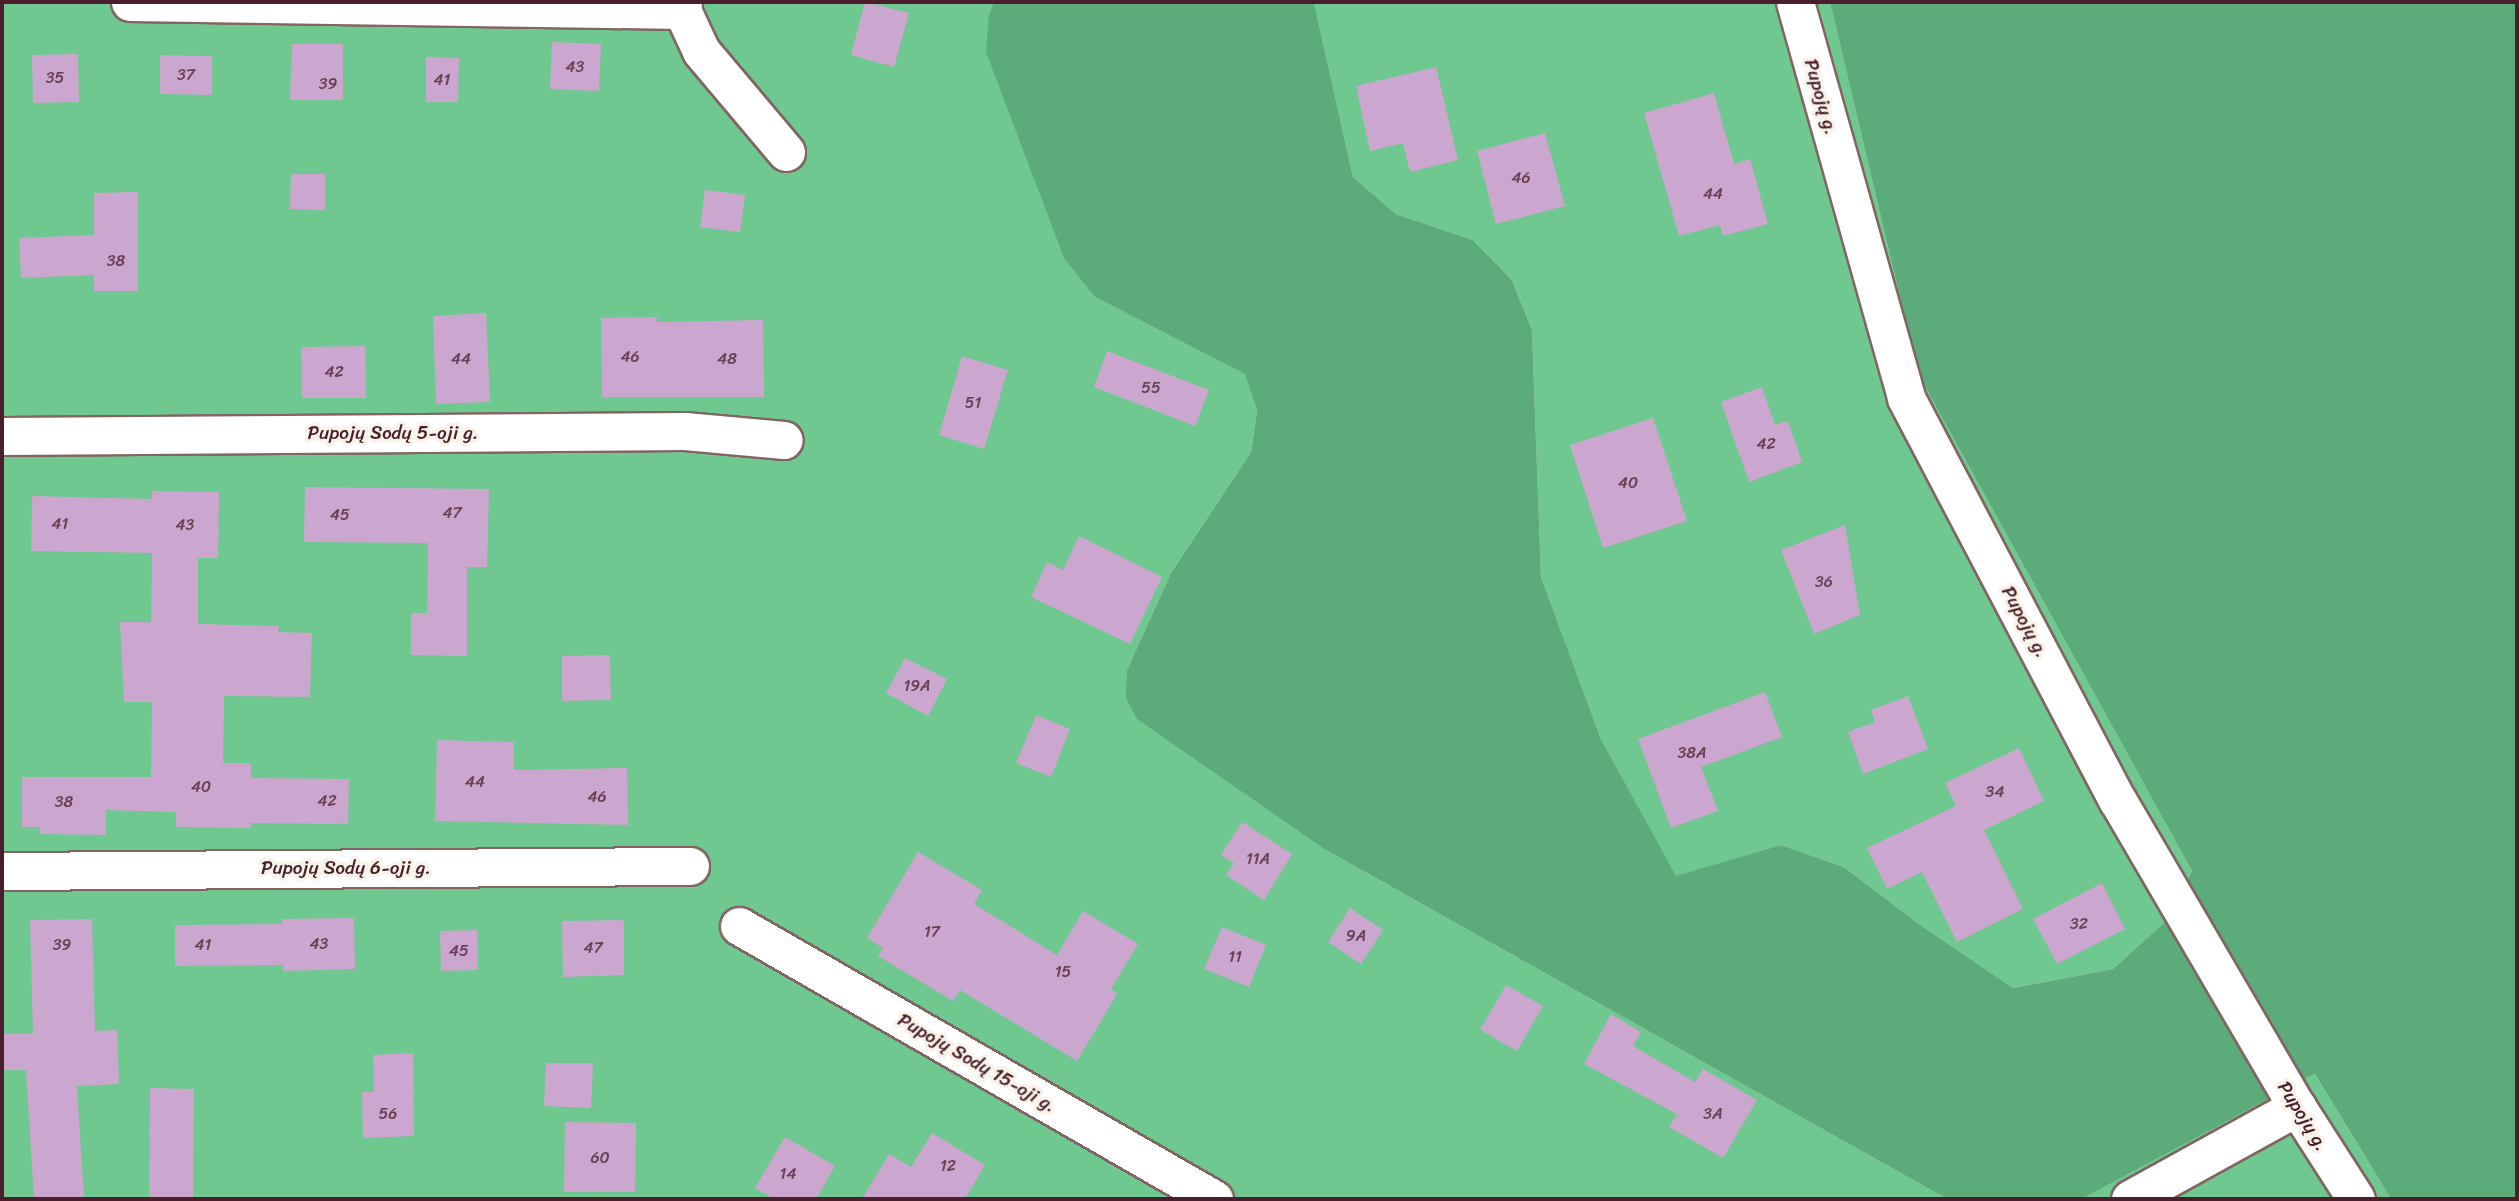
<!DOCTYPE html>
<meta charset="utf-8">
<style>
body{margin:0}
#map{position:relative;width:2519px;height:1201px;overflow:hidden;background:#ebe5c7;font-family:Sriracha,sans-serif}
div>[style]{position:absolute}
.green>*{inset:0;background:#6fc88f}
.forest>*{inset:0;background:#5bac7a}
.building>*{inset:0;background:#cba6cf}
.roads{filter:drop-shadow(2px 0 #826462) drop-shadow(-2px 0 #826462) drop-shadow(0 2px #826462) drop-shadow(0 -2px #826462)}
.street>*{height:37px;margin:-18.5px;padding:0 18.5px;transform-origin:18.5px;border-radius:18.5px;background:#fff}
span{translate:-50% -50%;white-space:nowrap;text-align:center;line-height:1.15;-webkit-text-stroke:7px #f7f3e8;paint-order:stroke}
.number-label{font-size:16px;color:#6a4154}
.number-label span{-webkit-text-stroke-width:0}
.street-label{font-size:19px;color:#4a1f2b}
.frame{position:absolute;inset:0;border:4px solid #4a1f2b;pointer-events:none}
</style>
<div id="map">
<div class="green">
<i style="clip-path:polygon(2px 2px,994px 2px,989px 14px,1095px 297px,1246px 374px,1257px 410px,1251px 452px,1171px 573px,1127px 670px,1326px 850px,1947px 1199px,2px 1199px)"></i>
<i style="clip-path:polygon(1314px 2px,1830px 2px,1918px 374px,2192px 871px,2169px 918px,2113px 969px,2013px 988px,1916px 922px,1844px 867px,1781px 845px,1676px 877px,1601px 739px,1541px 577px,1532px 330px,1512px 280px,1473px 240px,1396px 214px,1353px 177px)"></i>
<i style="clip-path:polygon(2315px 1074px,2391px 1199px,2082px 1199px)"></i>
</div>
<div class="forest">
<i style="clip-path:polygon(994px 2px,1314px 2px,1353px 177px,1396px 214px,1473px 240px,1512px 280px,1532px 330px,1541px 577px,1601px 739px,1676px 876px,1781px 845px,1844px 867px,1916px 922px,2013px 988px,2113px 969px,2169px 918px,2192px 871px,1918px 374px,1830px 2px,2517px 2px,2517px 1199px,2391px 1199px,2315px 1074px,2082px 1199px,1947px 1199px,1326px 850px,1137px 719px,1126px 698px,1127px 670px,1171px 573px,1251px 452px,1257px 410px,1245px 374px,1095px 297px,1064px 258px,986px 52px,989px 14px)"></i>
</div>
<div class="building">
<i style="clip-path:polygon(865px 2px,909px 13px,894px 67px,851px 55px)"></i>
<i style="clip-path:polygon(552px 42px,601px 44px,599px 91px,550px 89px)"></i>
<i style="clip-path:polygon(292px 44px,343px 44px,343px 100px,290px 100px)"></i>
<i style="clip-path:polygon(78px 54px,79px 102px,33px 103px,32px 55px)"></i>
<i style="clip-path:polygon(160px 55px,212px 56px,212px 95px,160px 94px)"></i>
<i style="clip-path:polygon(426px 57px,459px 58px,458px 102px,426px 102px)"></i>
<i style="clip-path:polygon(1436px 67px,1458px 160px,1410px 172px,1403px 143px,1370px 151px,1356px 86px)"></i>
<i style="clip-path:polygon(1714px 93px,1734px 164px,1750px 159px,1768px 224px,1723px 236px,1720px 225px,1679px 236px,1644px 113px)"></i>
<i style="clip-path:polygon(1545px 133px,1565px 206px,1496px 224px,1477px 151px)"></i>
<i style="clip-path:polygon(291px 174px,325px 174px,325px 210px,290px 209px)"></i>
<i style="clip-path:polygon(705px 190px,745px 195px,740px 232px,700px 227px)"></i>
<i style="clip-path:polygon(138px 192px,138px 291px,94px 291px,94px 275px,21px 278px,19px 238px,94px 235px,94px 193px)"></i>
<i style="clip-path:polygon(486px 313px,490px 402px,436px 404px,433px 316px)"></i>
<i style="clip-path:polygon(657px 317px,657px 322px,763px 320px,764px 397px,602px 397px,601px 318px)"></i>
<i style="clip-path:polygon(365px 346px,366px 398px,302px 398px,301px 347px)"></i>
<i style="clip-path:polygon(1107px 351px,1209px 390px,1195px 426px,1094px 387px)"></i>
<i style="clip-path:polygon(962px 356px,1008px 370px,984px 449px,939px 435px)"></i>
<i style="clip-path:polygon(1762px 387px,1775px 425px,1788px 421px,1802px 462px,1749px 482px,1721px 402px)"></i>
<i style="clip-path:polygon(1653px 418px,1687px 521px,1603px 548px,1570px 445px)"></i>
<i style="clip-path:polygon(305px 487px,489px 489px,487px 567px,467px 567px,467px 656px,411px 655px,411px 613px,427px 613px,428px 543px,304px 542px)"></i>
<i style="clip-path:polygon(152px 491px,219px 492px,218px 558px,198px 558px,198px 624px,279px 626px,278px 632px,312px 633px,310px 697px,224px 696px,223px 763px,251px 763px,251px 778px,349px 779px,348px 824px,251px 823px,251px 828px,176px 827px,176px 812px,106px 810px,106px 835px,40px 834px,40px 827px,22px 827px,22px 777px,151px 777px,152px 702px,124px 702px,120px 622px,151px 622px,152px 553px,31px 551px,32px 496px,152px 499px)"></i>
<i style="clip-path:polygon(1845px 525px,1860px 615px,1814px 634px,1781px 550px)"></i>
<i style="clip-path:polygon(1079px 536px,1162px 577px,1130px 644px,1031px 597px,1047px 562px,1063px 570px)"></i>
<i style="clip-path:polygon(610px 655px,611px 700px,562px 701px,562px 656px)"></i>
<i style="clip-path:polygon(905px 658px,947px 679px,928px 716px,886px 693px)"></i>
<i style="clip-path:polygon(1765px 692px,1782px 737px,1701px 767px,1718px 811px,1671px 828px,1638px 739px)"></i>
<i style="clip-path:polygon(1908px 696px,1928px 749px,1863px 774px,1848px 732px,1875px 722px,1871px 710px)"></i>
<i style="clip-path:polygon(1036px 715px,1070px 729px,1051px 777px,1016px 763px)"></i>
<i style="clip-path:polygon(437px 740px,514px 742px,514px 770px,627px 768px,628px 825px,435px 821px)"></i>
<i style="clip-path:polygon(2019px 748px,2044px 801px,1984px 830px,2023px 909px,1957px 942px,1922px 872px,1887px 889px,1867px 848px,1956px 806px,1945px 783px)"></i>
<i style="clip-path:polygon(1242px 822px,1292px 854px,1264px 900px,1226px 875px,1234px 863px,1221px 855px)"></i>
<i style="clip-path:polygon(918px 852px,982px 890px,974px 904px,1057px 955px,1083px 911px,1138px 944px,1111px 989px,1117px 994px,1077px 1061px,960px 990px,953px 1001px,878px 956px,883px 948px,867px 938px)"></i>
<i style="clip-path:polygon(2102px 883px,2125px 929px,2057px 964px,2033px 919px)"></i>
<i style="clip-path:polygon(1350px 908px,1383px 930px,1361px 964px,1328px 942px)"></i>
<i style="clip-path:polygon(354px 918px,355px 969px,283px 971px,283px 965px,175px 966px,175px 925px,282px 924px,282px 919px)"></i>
<i style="clip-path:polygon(92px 919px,95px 1031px,117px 1030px,119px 1084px,77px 1086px,84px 1199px,34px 1199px,26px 1070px,2px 1070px,2px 1034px,33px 1034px,30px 920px)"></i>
<i style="clip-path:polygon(624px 920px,624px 975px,563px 977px,562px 921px)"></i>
<i style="clip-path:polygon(1222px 927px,1266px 945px,1249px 987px,1204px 969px)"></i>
<i style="clip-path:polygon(477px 930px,478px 970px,441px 971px,440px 931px)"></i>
<i style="clip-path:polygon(1506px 985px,1543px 1006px,1517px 1051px,1480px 1030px)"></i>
<i style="clip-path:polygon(1611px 1014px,1641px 1032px,1633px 1046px,1695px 1082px,1703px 1069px,1757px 1100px,1723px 1158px,1669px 1127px,1677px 1114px,1584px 1064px)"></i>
<i style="clip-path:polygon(413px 1053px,414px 1136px,363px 1138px,362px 1092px,374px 1092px,373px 1055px)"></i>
<i style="clip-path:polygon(546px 1063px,593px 1063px,591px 1108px,544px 1106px)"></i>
<i style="clip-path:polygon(150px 1088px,194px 1089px,193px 1199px,149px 1199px)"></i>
<i style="clip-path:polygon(565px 1122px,636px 1123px,635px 1192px,564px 1192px)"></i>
<i style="clip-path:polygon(932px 1133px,985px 1165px,965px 1199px,862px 1199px,889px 1154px,911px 1167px)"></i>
<i style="clip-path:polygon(785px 1137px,835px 1166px,816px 1199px,774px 1199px,755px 1188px)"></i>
</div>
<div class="roads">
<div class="street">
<i style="left:130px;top:2px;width:552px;rotate:0.83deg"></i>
<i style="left:683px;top:2px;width:8px;rotate:97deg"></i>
<i style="left:682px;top:10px;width:45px;rotate:65.1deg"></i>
<i style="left:701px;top:51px;width:132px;rotate:49.9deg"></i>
<i style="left:1795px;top:2px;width:411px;rotate:74.3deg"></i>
<i style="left:1906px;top:398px;width:455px;rotate:62.3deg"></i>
<i style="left:2118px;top:801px;width:355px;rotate:59.7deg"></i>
<i style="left:2297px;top:1107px;width:109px;rotate:57.3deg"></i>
<i style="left:2px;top:436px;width:683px;rotate:-0.42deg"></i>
<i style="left:685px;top:431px;width:99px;rotate:5.2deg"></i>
<i style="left:2px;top:871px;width:688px;rotate:-0.42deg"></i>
<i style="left:739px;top:926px;width:548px;rotate:29.89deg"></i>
<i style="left:2130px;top:1199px;width:191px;rotate:-28.9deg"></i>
</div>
</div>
<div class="number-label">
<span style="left:575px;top:67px">43</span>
<span style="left:186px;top:75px">37</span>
<span style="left:55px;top:78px">35</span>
<span style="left:442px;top:80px">41</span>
<span style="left:328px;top:84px">39</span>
<span style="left:1521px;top:178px">46</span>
<span style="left:1713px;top:194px">44</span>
<span style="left:116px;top:261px">38</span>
<span style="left:630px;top:357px">46</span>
<span style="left:461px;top:359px">44</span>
<span style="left:727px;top:359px">48</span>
<span style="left:334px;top:372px">42</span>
<span style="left:1151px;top:388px">55</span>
<span style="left:973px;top:403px">51</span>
<span style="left:1766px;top:444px">42</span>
<span style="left:1628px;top:483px">40</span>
<span style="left:452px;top:513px">47</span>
<span style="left:340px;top:515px">45</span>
<span style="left:60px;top:524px">41</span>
<span style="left:185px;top:525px">43</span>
<span style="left:1824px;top:582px">36</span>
<span style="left:917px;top:686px">19A</span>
<span style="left:1692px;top:753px">38A</span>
<span style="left:475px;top:782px">44</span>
<span style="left:201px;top:787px">40</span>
<span style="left:1995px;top:792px">34</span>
<span style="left:597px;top:797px">46</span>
<span style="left:327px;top:801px">42</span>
<span style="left:64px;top:802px">38</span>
<span style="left:1258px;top:859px">11A</span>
<span style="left:2079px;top:924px">32</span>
<span style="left:932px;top:932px">17</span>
<span style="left:1356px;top:936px">9A</span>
<span style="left:319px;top:944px">43</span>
<span style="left:62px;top:945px">39</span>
<span style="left:203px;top:945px">41</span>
<span style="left:593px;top:948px">47</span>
<span style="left:459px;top:951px">45</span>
<span style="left:1235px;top:957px">11</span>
<span style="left:1063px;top:972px">15</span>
<span style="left:388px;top:1114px">56</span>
<span style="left:1713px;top:1114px">3A</span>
<span style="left:600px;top:1158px">60</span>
<span style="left:948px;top:1166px">12</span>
<span style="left:788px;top:1174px">14</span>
</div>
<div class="street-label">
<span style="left:1821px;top:97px;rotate:74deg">Pupojų g.</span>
<span style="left:393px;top:433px">Pupojų Sodų 5-oji g.</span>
<span style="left:2025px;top:622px;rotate:62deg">Pupojų g.</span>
<span style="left:346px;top:868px">Pupojų Sodų 6-oji g.</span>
<span style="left:977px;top:1063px;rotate:30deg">Pupojų Sodų 15-oji g.</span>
<span style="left:2303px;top:1116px;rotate:58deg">Pupojų g.</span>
</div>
<div class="frame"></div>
</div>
